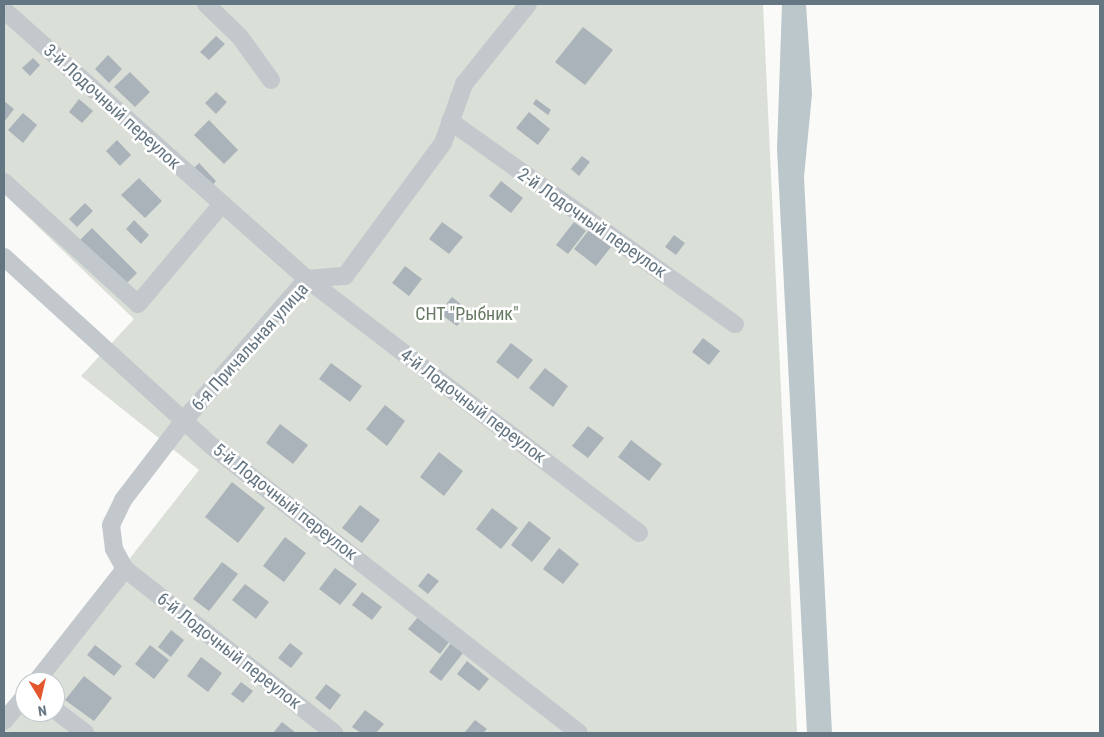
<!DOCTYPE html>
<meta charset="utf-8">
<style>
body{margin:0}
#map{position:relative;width:1104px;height:737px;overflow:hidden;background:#fafaf8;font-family:"Roboto Condensed",sans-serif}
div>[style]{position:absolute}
.green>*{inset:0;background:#dadfd7}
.water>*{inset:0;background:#bbc7cb}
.building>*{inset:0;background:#aab3b9}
.street>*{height:18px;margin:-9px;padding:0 9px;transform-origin:9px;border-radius:9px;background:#c3c8cc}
span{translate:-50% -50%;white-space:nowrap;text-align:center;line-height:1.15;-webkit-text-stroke:5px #fff;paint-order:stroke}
.street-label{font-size:18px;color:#657683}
.park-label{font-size:18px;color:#687a64}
.frame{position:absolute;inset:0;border:5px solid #657683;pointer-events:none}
.north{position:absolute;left:15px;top:672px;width:50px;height:50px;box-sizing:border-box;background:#fff;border:1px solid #c1c8cd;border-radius:50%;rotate:171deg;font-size:14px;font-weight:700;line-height:20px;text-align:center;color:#657683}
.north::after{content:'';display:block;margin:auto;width:18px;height:22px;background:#e4572e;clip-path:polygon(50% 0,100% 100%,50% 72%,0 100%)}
</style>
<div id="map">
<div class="green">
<i style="clip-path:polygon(4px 4px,763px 4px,797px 733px,4px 733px,4px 720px,25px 692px,25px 712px,55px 712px,55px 682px,33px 682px,199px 470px,81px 376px,134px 319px,4px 194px)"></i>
</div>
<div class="water">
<i style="clip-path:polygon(782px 4px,806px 4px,812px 94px,804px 177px,832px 733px,807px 733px,777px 149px)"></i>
</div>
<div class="building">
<i style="clip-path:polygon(583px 27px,613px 50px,585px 85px,555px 62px)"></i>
<i style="clip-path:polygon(216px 36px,225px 44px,209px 60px,200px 52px)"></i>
<i style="clip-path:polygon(108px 55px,122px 69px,109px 83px,95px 69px)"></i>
<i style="clip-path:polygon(33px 58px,40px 65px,30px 76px,22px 68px)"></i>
<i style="clip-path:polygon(130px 72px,150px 92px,135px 107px,114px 87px)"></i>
<i style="clip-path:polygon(216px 92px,227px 102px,216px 114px,205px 103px)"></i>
<i style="clip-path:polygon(79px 99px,93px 111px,82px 123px,69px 112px)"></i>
<i style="clip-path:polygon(536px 99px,551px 110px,548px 115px,533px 104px)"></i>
<i style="clip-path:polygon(4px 101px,14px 109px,4px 122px)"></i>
<i style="clip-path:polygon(529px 112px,550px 129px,538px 145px,516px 128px)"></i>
<i style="clip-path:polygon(23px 113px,37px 125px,23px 143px,8px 130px)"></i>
<i style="clip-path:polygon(209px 120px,238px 150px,224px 164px,194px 135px)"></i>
<i style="clip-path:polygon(117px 140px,131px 155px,120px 166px,106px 151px)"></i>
<i style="clip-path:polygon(582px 156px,590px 162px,579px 176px,571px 169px)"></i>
<i style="clip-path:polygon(199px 163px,216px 181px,209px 189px,191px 171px)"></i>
<i style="clip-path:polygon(139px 178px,162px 201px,145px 218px,121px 195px)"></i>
<i style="clip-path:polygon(501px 181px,523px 198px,511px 213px,489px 196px)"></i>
<i style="clip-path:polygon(85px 203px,93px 211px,77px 227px,69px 219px)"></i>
<i style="clip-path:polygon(134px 220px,149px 235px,141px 244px,126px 229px)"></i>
<i style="clip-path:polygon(442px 222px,463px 237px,449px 254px,429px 239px)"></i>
<i style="clip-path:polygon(574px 222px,586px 231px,568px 254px,556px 245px)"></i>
<i style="clip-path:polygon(92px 228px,137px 273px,125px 285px,80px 240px)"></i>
<i style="clip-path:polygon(589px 230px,611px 247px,596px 266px,574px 249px)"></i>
<i style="clip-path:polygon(674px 235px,685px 243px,676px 255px,665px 247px)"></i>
<i style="clip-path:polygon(405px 266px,422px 279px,409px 296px,392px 283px)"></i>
<i style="clip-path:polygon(452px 297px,469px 311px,457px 326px,439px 313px)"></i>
<i style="clip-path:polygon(703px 338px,720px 351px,709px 365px,692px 352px)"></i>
<i style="clip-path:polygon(511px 343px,533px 360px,518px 379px,496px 362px)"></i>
<i style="clip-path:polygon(331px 363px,362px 386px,350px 402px,319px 379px)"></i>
<i style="clip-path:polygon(545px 368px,568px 386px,553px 407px,529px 388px)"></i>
<i style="clip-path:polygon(385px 405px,405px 421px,387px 446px,366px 429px)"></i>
<i style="clip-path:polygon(280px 424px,308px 445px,293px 464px,266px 443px)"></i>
<i style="clip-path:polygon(588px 426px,604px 438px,588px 458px,572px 446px)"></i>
<i style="clip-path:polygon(631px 440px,662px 464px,649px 481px,618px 457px)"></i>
<i style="clip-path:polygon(439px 452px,463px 471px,444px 496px,420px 477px)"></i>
<i style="clip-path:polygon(232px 482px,265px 508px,238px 543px,205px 517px)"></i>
<i style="clip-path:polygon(360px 505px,380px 520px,362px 543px,342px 528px)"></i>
<i style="clip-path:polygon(492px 508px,518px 528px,501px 549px,476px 529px)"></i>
<i style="clip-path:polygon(529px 521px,551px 538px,532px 562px,511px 545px)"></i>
<i style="clip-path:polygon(285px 537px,306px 553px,284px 582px,263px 566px)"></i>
<i style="clip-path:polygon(559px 548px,579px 564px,563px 584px,543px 569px)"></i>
<i style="clip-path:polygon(222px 562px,238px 574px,209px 611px,193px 599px)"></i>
<i style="clip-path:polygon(335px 568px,357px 584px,340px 605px,319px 589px)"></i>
<i style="clip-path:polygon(428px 573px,439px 581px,428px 594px,418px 586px)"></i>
<i style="clip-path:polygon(245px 584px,269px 602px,256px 619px,232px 600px)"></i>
<i style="clip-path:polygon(362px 592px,382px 607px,372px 620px,352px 605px)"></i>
<i style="clip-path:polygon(418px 617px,449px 642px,440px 654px,408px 629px)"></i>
<i style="clip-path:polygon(171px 630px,184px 640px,171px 657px,158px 647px)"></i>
<i style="clip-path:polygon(290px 643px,303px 653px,291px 668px,278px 658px)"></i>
<i style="clip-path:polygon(451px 643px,463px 653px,441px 681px,429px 672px)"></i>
<i style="clip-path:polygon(95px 645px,122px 666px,114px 676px,87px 655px)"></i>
<i style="clip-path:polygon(150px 645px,169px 660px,154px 679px,135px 664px)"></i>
<i style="clip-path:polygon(201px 657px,222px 673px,208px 692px,187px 676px)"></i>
<i style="clip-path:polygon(467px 661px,489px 679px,479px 691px,457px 674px)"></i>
<i style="clip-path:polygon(84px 676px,112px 698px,94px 721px,65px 700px)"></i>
<i style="clip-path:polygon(241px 682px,253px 691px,243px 703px,231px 694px)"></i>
<i style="clip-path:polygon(326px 684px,341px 695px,330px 710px,315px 698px)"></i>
<i style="clip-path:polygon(365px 710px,384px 724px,376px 733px,361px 733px,352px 727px)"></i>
<i style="clip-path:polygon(475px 720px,487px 729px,483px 733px,464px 733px)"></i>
<i style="clip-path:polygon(282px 722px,296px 733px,273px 733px)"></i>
</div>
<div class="street">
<i style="left:206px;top:4px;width:47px;rotate:44.1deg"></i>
<i style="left:240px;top:37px;width:53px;rotate:54.2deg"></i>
<i style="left:4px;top:10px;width:405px;rotate:41.6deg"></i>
<i style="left:307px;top:279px;width:418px;rotate:37.4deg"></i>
<i style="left:450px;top:121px;width:350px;rotate:35.5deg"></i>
<i style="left:4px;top:182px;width:181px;rotate:42.3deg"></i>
<i style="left:138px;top:304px;width:129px;rotate:-50deg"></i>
<i style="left:4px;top:257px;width:282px;rotate:42.3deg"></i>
<i style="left:213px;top:447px;width:464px;rotate:38deg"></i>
<i style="left:125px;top:569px;width:266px;rotate:38.1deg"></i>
<i style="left:36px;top:682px;width:144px;rotate:-51.8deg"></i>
<i style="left:125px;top:569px;width:23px;rotate:-119deg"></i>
<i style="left:114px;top:549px;width:24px;rotate:-97deg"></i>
<i style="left:111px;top:525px;width:28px;rotate:-64deg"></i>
<i style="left:123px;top:500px;width:103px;rotate:-52.5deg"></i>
<i style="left:186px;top:418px;width:184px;rotate:-49deg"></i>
<i style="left:307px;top:279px;width:38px;rotate:-5deg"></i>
<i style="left:345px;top:276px;width:165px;rotate:-53.6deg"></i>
<i style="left:443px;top:143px;width:63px;rotate:-70.4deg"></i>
<i style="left:464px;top:84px;width:102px;rotate:-51.3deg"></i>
<i style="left:55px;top:710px;width:38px;rotate:37deg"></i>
<i style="left:4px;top:721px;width:33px;rotate:-50deg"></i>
</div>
<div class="street-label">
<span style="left:112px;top:107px;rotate:42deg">3-й Лодочный переулок</span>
<span style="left:592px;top:223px;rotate:35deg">2-й Лодочный переулок</span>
<span style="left:250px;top:347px;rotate:-48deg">6-я Причальная улица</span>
<span style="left:473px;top:406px;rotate:37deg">4-й Лодочный переулок</span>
<span style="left:285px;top:502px;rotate:38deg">5-й Лодочный переулок</span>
<span style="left:229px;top:651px;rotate:38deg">6-й Лодочный переулок</span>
</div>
<div class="park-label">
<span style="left:467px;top:314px">СНТ "Рыбник"</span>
</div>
<div class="frame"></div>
<div class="north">N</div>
</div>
